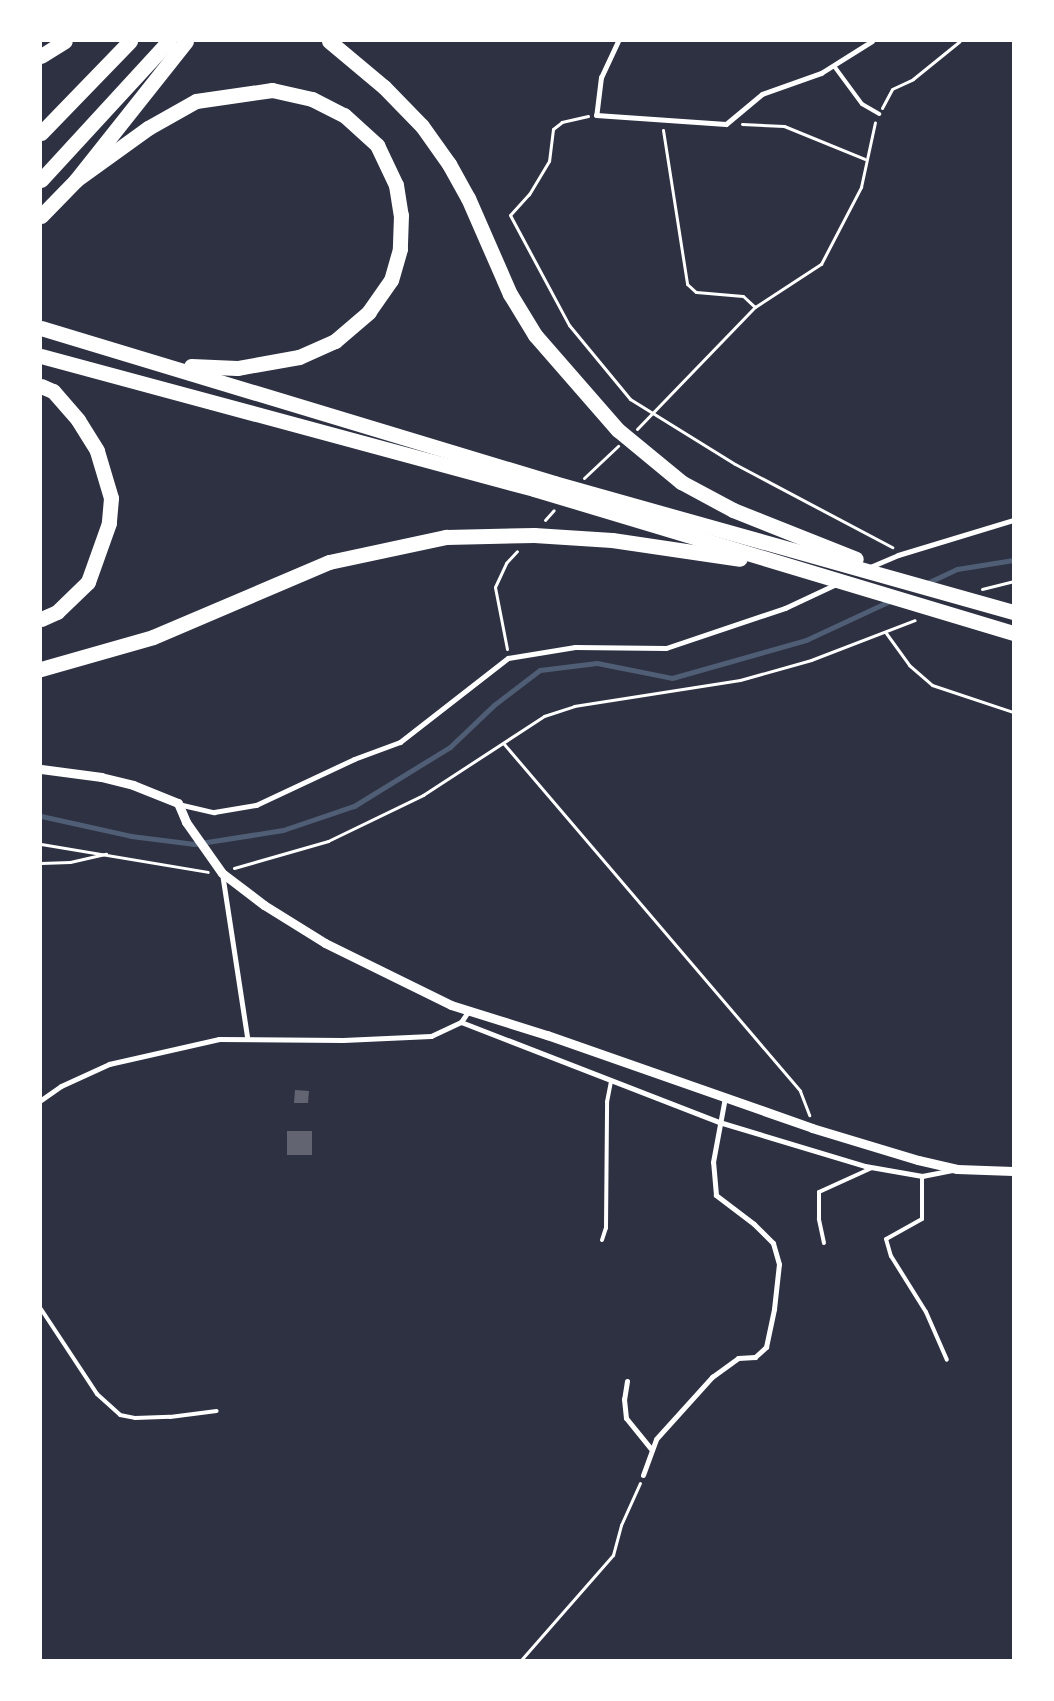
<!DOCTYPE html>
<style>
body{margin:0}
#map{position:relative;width:1054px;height:1701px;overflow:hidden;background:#2d3142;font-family:Montserrat,sans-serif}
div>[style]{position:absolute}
.stream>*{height:5px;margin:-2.5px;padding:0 2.5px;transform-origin:2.5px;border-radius:2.5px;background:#4f5d75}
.building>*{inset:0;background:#626471}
.path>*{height:3px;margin:-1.5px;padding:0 1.5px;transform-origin:1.5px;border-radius:1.5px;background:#fff}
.service>*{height:4px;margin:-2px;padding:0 2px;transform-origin:2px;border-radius:2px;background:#fff}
.minor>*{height:5px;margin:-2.5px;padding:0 2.5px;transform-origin:2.5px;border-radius:2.5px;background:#fff}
.tertiary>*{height:9px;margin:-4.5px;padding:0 4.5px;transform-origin:4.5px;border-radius:4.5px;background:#fff}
.motorway>*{height:15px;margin:-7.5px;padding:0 7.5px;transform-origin:7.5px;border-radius:7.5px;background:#fff}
span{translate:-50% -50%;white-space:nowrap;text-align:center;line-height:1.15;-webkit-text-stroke:4.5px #fff;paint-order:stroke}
.frame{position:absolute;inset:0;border:42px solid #fff;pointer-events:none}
</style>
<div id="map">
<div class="stream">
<i style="left:927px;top:583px;width:33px;rotate:-25deg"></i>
<i style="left:957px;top:569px;width:57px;rotate:-9.1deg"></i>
<i style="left:41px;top:816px;width:92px;rotate:12.5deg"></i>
<i style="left:131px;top:836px;width:64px;rotate:7.2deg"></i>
<i style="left:194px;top:844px;width:90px;rotate:-8.9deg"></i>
<i style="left:283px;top:830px;width:75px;rotate:-18.7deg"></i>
<i style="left:354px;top:806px;width:113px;rotate:-31.6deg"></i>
<i style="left:450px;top:747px;width:61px;rotate:-43.7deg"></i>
<i style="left:494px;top:705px;width:58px;rotate:-37.3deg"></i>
<i style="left:540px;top:670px;width:57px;rotate:-7deg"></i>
<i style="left:597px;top:663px;width:76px;rotate:11.3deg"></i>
<i style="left:672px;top:678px;width:139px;rotate:-15.8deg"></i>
<i style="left:806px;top:640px;width:93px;rotate:-24.9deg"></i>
</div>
<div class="building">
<i style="clip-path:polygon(295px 1090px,309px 1091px,308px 1103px,294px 1103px)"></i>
<i style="clip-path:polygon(287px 1131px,312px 1131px,312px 1155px,287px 1155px)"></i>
</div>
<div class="path">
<i style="left:882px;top:108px;width:21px;rotate:-62deg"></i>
<i style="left:892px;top:89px;width:23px;rotate:-25deg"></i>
<i style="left:913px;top:79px;width:60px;rotate:-39deg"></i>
<i style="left:588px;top:116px;width:27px;rotate:167deg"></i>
<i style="left:562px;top:122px;width:11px;rotate:142deg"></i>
<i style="left:553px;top:129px;width:32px;rotate:97deg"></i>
<i style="left:549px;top:161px;width:39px;rotate:121deg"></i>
<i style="left:529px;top:194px;width:28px;rotate:132deg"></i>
<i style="left:510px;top:215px;width:125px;rotate:61.8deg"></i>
<i style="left:569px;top:325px;width:96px;rotate:50.5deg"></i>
<i style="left:630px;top:399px;width:123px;rotate:31.8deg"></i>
<i style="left:735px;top:464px;width:178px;rotate:27.9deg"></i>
<i style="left:742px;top:124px;width:42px;rotate:2.7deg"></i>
<i style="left:784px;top:126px;width:87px;rotate:22.2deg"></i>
<i style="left:663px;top:130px;width:156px;rotate:81.1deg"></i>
<i style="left:687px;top:284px;width:12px;rotate:42deg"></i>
<i style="left:696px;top:292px;width:47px;rotate:4.9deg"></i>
<i style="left:743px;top:296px;width:16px;rotate:43deg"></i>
<i style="left:637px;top:429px;width:170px;rotate:-46deg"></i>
<i style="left:755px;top:307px;width:79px;rotate:-33.1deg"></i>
<i style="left:821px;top:264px;width:87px;rotate:-62.5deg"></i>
<i style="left:861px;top:187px;width:66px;rotate:-77.8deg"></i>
<i style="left:584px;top:478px;width:47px;rotate:-43.3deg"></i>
<i style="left:545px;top:520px;width:13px;rotate:-48deg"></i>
<i style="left:982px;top:589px;width:32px;rotate:-14deg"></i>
<i style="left:886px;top:633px;width:39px;rotate:54deg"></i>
<i style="left:909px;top:665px;width:30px;rotate:41deg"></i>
<i style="left:932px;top:685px;width:85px;rotate:18.4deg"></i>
<i style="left:507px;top:649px;width:63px;rotate:-101deg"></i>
<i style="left:495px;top:587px;width:26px;rotate:-65deg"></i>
<i style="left:506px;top:563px;width:16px;rotate:-47deg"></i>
<i style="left:504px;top:744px;width:456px;rotate:49.5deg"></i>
<i style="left:800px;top:1091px;width:26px;rotate:69deg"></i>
<i style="left:41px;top:844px;width:169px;rotate:9.5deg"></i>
<i style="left:41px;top:863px;width:29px;rotate:-2deg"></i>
<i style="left:70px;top:862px;width:37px;rotate:-13deg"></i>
<i style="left:234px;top:868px;width:98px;rotate:-16deg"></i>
<i style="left:328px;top:841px;width:106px;rotate:-25.8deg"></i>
<i style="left:423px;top:795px;width:145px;rotate:-33.1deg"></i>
<i style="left:544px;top:716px;width:32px;rotate:-18deg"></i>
<i style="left:574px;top:706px;width:168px;rotate:-8.9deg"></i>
<i style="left:740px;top:680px;width:74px;rotate:-15.7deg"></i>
<i style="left:811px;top:660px;width:111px;rotate:-21deg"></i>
<i style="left:521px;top:1660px;width:140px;rotate:-48.8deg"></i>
<i style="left:613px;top:1555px;width:31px;rotate:-75deg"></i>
<i style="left:621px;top:1525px;width:46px;rotate:-65.7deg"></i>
</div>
<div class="service">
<i style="left:834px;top:66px;width:47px;rotate:53.6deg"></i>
<i style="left:862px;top:104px;width:20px;rotate:30deg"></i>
<i style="left:922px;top:1176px;width:43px;rotate:90deg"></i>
<i style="left:922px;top:1219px;width:41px;rotate:150.9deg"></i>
<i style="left:886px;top:1239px;width:18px;rotate:74deg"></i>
<i style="left:891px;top:1256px;width:66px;rotate:58deg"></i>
<i style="left:926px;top:1312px;width:52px;rotate:66.4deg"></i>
<i style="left:602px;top:1240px;width:13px;rotate:-72deg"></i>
<i style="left:606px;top:1228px;width:126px;rotate:-89.5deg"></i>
<i style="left:607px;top:1102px;width:21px;rotate:-79deg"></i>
<i style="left:824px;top:1243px;width:25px;rotate:-102deg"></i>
<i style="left:819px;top:1219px;width:27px;rotate:-90deg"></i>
<i style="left:819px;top:1192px;width:58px;rotate:-24.4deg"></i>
<i style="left:41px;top:1309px;width:102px;rotate:56.6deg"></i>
<i style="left:97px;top:1394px;width:31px;rotate:42deg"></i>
<i style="left:120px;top:1415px;width:15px;rotate:11deg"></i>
<i style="left:135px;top:1418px;width:35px;rotate:-2deg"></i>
<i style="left:170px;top:1417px;width:47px;rotate:-7.3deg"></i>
</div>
<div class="minor">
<i style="left:618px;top:41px;width:40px;rotate:115deg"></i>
<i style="left:601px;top:77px;width:38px;rotate:97deg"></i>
<i style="left:596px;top:115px;width:130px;rotate:4deg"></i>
<i style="left:726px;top:124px;width:47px;rotate:-39.8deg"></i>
<i style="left:762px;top:94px;width:63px;rotate:-19.6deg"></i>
<i style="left:821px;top:73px;width:60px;rotate:-32.1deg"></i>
<i style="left:870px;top:567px;width:30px;rotate:-23deg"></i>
<i style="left:898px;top:555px;width:120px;rotate:-16.9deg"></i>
<i style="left:178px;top:804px;width:37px;rotate:13deg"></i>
<i style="left:214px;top:812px;width:43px;rotate:-9.5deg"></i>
<i style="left:256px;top:805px;width:108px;rotate:-25.1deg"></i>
<i style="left:354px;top:759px;width:49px;rotate:-20.3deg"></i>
<i style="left:400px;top:742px;width:137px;rotate:-37.9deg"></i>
<i style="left:508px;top:658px;width:68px;rotate:-9.3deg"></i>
<i style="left:575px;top:647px;width:91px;rotate:0.6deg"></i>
<i style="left:666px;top:648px;width:126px;rotate:-18.6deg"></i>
<i style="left:785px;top:608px;width:56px;rotate:-25.2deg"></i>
<i style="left:222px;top:873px;width:166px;rotate:81.3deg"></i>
<i style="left:461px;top:1022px;width:277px;rotate:21.2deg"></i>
<i style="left:719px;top:1122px;width:152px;rotate:16.8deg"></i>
<i style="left:865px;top:1166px;width:58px;rotate:10deg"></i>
<i style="left:922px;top:1176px;width:32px;rotate:-11deg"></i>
<i style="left:41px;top:1100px;width:24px;rotate:-35deg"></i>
<i style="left:61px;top:1086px;width:53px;rotate:-24.6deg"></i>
<i style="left:109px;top:1064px;width:113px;rotate:-12.8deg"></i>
<i style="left:219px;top:1039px;width:124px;rotate:0.5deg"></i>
<i style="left:343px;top:1040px;width:88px;rotate:-2.6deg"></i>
<i style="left:431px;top:1036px;width:33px;rotate:-25deg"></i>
<i style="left:461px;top:1022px;width:14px;rotate:-56deg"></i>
<i style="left:627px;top:1381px;width:18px;rotate:99deg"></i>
<i style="left:624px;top:1399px;width:19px;rotate:84deg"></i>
<i style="left:626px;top:1418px;width:41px;rotate:50.9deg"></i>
<i style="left:643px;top:1475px;width:38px;rotate:-70deg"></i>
<i style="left:656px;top:1439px;width:84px;rotate:-47.9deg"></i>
<i style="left:712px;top:1377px;width:32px;rotate:-36deg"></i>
<i style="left:738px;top:1358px;width:17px;rotate:-3deg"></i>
<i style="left:755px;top:1357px;width:15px;rotate:-42deg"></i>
<i style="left:766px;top:1347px;width:39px;rotate:-78deg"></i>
<i style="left:774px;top:1309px;width:45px;rotate:-83.7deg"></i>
<i style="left:779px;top:1264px;width:22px;rotate:-106deg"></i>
<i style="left:773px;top:1243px;width:27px;rotate:-135deg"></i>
<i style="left:754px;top:1224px;width:48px;rotate:-142.7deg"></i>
<i style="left:716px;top:1195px;width:33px;rotate:-95deg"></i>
<i style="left:713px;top:1162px;width:66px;rotate:-79.5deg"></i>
</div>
<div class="tertiary">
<i style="left:41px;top:769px;width:61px;rotate:7.6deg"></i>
<i style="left:101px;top:777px;width:33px;rotate:14deg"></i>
<i style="left:133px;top:785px;width:48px;rotate:21.8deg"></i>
<i style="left:178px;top:803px;width:21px;rotate:67deg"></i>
<i style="left:186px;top:822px;width:62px;rotate:54.8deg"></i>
<i style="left:222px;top:873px;width:53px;rotate:37.3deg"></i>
<i style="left:264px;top:905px;width:72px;rotate:31.9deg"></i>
<i style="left:325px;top:943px;width:140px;rotate:26.2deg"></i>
<i style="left:451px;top:1005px;width:101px;rotate:17.4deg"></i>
<i style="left:547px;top:1035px;width:281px;rotate:19.3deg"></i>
<i style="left:812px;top:1128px;width:111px;rotate:16.8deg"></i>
<i style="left:918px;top:1160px;width:40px;rotate:13deg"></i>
<i style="left:957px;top:1169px;width:56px;rotate:2deg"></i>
</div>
<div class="motorway">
<i style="left:329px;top:41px;width:72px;rotate:39.9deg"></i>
<i style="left:384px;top:87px;width:54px;rotate:45.7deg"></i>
<i style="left:422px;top:126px;width:47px;rotate:54.6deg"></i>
<i style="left:449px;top:164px;width:39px;rotate:61deg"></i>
<i style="left:468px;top:198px;width:105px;rotate:66.4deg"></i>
<i style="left:510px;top:294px;width:48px;rotate:58.6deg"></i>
<i style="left:535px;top:335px;width:126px;rotate:48.9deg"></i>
<i style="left:618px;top:430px;width:82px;rotate:39.5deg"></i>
<i style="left:681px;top:482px;width:59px;rotate:28.3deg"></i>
<i style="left:733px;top:510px;width:132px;rotate:21.7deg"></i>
<i style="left:41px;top:56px;width:28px;rotate:-32deg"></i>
<i style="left:41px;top:133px;width:128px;rotate:-45.9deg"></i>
<i style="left:41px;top:180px;width:189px;rotate:-47.4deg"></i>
<i style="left:76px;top:180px;width:89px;rotate:-35.8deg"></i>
<i style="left:148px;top:128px;width:55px;rotate:-29.4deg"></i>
<i style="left:196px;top:101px;width:77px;rotate:-8.2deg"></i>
<i style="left:272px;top:90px;width:41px;rotate:12.7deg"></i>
<i style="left:312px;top:99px;width:36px;rotate:27deg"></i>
<i style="left:344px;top:115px;width:45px;rotate:42.3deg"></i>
<i style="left:377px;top:145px;width:44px;rotate:64.6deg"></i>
<i style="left:396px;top:185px;width:30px;rotate:81deg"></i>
<i style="left:401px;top:215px;width:34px;rotate:92deg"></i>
<i style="left:400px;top:249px;width:32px;rotate:106deg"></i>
<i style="left:391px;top:280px;width:39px;rotate:125deg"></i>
<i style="left:369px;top:312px;width:45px;rotate:139.5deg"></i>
<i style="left:335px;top:341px;width:39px;rotate:156deg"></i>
<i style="left:299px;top:357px;width:63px;rotate:169.9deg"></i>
<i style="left:237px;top:368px;width:46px;rotate:-177.5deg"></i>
<i style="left:41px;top:216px;width:50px;rotate:-45.8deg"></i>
<i style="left:76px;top:180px;width:177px;rotate:-51.6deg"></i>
<i style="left:41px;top:328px;width:536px;rotate:16.81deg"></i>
<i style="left:554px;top:483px;width:477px;rotate:15.7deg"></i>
<i style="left:41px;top:356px;width:511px;rotate:15.1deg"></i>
<i style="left:534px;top:489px;width:500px;rotate:16.73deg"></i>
<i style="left:41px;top:386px;width:13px;rotate:23deg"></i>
<i style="left:53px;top:391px;width:38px;rotate:49deg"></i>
<i style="left:78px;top:420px;width:36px;rotate:58deg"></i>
<i style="left:97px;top:451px;width:49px;rotate:73.4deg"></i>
<i style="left:111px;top:498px;width:25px;rotate:95deg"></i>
<i style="left:109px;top:523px;width:63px;rotate:109.6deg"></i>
<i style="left:88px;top:582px;width:43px;rotate:135.9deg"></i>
<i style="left:57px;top:612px;width:17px;rotate:156deg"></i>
<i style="left:41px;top:669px;width:116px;rotate:-15.9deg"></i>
<i style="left:153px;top:637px;width:191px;rotate:-23.1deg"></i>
<i style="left:329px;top:562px;width:120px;rotate:-12.1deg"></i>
<i style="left:446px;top:537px;width:88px;rotate:-1.3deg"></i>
<i style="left:534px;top:535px;width:78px;rotate:3.7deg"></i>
<i style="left:612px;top:540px;width:129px;rotate:8.4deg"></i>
</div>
<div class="frame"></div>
</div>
